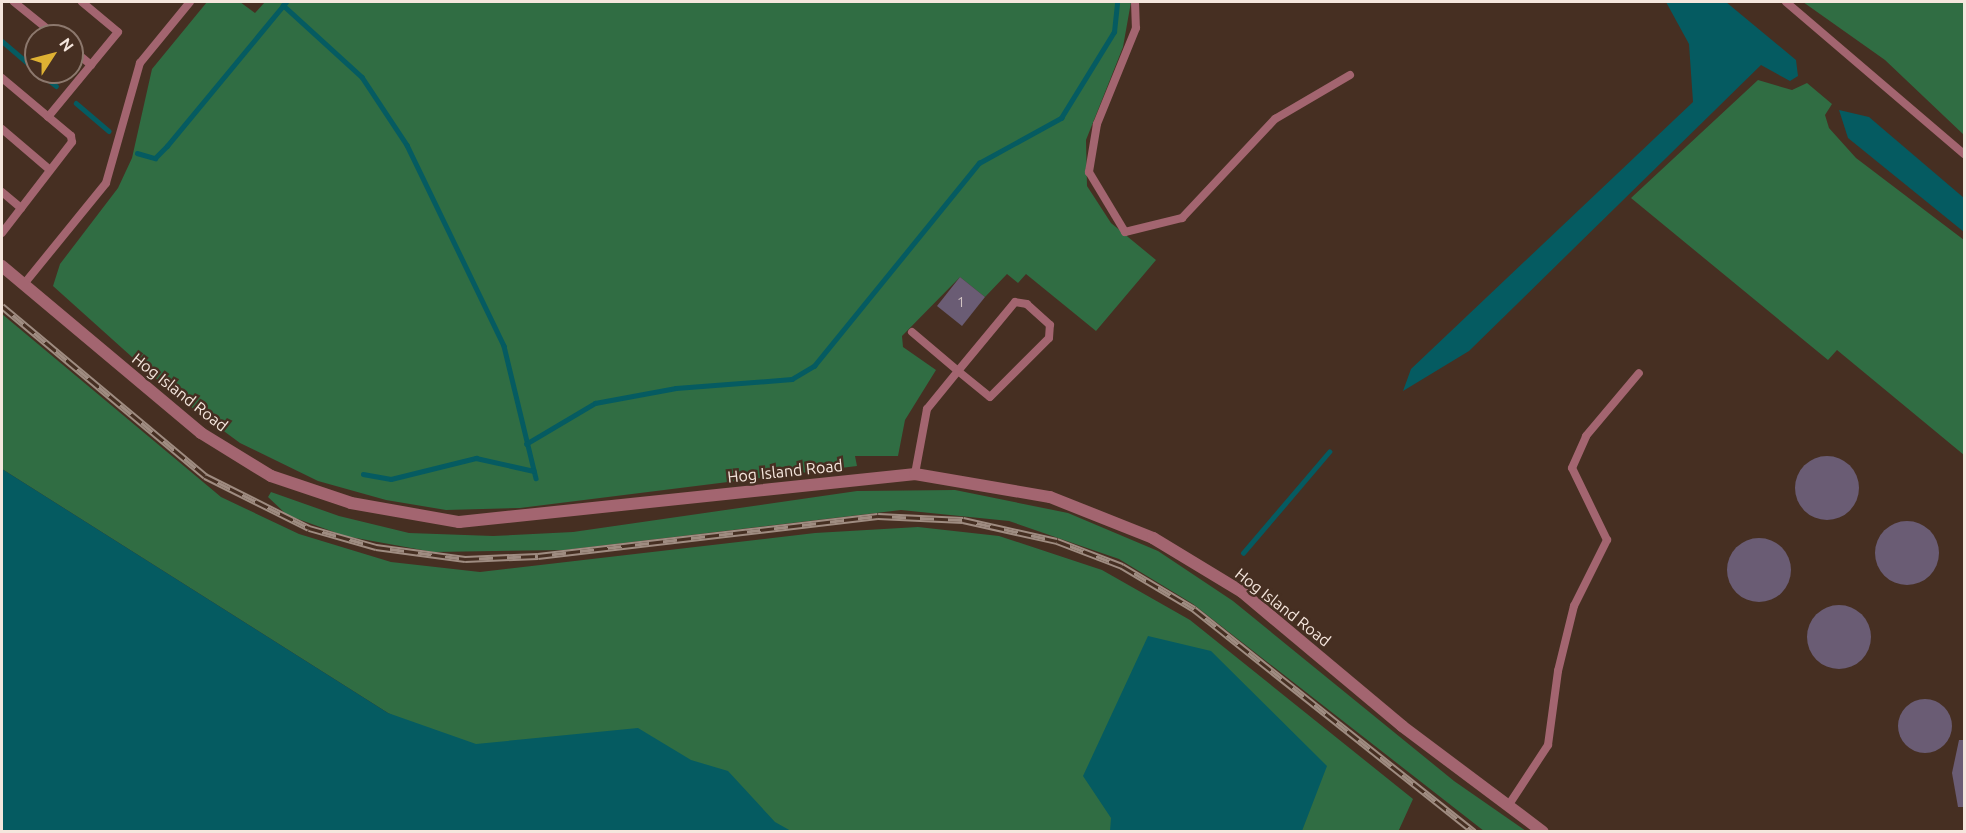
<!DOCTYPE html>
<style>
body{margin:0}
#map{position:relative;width:1966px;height:833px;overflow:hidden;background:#462f22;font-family:Ubuntu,sans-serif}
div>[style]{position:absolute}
.green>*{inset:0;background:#306d43}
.water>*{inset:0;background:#055b61}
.stream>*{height:4.5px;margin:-2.25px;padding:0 2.25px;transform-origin:2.25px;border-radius:2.25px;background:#055b61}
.building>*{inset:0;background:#6a5c74}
.round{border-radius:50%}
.service>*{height:8px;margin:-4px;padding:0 4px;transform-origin:4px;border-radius:4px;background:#a36570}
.tertiary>*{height:12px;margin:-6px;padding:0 6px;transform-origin:6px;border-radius:6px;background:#a36570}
.rail>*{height:7px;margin-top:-3.5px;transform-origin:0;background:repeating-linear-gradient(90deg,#462f22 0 14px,#9f8c81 0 28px);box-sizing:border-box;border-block:2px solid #9f8c81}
span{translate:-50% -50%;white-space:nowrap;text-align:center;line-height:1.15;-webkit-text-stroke:5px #462f22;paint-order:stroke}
.number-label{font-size:14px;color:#d2c4c3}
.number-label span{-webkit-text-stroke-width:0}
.street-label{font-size:16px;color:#f5e6dd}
.frame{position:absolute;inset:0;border:3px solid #f5e6dd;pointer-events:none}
.north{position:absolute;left:24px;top:24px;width:60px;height:60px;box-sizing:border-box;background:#462f22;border:2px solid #8c786d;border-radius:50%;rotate:54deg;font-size:16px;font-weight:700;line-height:24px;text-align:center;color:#f5e6dd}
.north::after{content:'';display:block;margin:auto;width:21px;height:27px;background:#deb133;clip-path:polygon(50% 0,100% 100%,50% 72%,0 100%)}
</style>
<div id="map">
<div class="green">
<i style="clip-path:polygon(207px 2px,240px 2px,255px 13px,265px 2px,1131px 2px,1123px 47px,1086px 140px,1087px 186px,1111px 223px,1156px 260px,1096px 331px,1026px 274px,1018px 283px,1007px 274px,985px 297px,960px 277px,902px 336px,903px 347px,936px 370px,905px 420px,898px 456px,855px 456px,857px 466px,520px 508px,446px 510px,386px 500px,318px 481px,240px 443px,172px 393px,53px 286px,60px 264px,118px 188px,132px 158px,152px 69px)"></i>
<i style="clip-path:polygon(1803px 2px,1964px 2px,1964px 135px,1885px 60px)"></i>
<i style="clip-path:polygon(1758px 80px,1792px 90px,1807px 83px,1832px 104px,1825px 115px,1829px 128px,1856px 158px,1964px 240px,1964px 455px,1837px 350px,1828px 360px,1631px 198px)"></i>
<i style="clip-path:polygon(2px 314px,221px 497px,299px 534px,391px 562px,480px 572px,815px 533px,918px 527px,999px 536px,1102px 570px,1190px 620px,1413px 799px,1398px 832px,670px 832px,533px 788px,388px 713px,2px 469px)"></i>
<i style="clip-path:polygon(955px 490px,1068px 513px,1158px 551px,1233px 601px,1454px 781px,1526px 831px,1484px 831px,1193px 604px,1119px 559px,1009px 521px,901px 510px,564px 550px,433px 552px,345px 536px,287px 515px,268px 497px,271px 492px,339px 516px,409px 533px,493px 536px,573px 532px,857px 491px)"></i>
</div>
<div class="water">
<i style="clip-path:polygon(1666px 2px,1726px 2px,1796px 60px,1798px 76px,1790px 81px,1761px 65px,1469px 351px,1403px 391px,1411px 369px,1693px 102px,1689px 44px)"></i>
<i style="clip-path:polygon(1839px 110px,1869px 117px,1964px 198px,1964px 232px,1848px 138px)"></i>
<i style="clip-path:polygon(2px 469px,388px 713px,476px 744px,638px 728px,691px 760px,728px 771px,775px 822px,791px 831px,2px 831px)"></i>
<i style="clip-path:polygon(1148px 636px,1211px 651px,1327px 766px,1302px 831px,1110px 831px,1111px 818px,1083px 776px)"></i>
</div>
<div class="stream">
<i style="left:283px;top:5px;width:107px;rotate:42.3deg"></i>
<i style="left:362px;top:77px;width:82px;rotate:56.5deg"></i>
<i style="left:407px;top:145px;width:223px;rotate:64.2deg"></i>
<i style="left:504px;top:346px;width:136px;rotate:76.4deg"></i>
<i style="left:2px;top:41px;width:45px;rotate:40.5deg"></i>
<i style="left:39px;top:72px;width:22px;rotate:39deg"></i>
<i style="left:76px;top:103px;width:43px;rotate:40.3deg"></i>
<i style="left:137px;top:153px;width:19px;rotate:16deg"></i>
<i style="left:155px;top:158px;width:17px;rotate:-45deg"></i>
<i style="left:167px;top:146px;width:187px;rotate:-50.4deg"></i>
<i style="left:526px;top:444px;width:80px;rotate:-30.7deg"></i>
<i style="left:595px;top:403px;width:82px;rotate:-10.5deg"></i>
<i style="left:676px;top:388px;width:116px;rotate:-4.4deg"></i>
<i style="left:792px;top:379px;width:26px;rotate:-31deg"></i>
<i style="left:814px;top:366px;width:262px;rotate:-50.9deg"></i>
<i style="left:979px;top:163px;width:94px;rotate:-28.8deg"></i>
<i style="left:1061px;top:118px;width:101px;rotate:-58.4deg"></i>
<i style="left:1114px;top:32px;width:30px;rotate:-84deg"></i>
<i style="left:363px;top:474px;width:28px;rotate:10deg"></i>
<i style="left:391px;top:479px;width:88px;rotate:-13.9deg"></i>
<i style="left:476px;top:458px;width:59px;rotate:12.6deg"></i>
<i style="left:1243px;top:553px;width:133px;rotate:-49.6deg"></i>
</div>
<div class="building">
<i style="clip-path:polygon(960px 277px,985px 297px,962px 326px,937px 306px)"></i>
<i class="round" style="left:1795px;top:456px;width:64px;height:64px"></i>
<i class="round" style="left:1875px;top:521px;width:64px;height:64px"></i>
<i class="round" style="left:1727px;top:538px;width:64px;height:64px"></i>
<i class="round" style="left:1807px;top:605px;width:64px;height:64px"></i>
<i class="round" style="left:1898px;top:699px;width:54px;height:54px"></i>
<i style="clip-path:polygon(1959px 740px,1965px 740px,1965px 807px,1958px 807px,1952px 773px)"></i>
</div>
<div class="service">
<i style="left:14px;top:2px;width:54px;rotate:39deg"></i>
<i style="left:1135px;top:2px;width:26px;rotate:88deg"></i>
<i style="left:1136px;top:28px;width:104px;rotate:112.1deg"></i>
<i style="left:1097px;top:124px;width:49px;rotate:99.5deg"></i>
<i style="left:1089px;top:172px;width:70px;rotate:59deg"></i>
<i style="left:1125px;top:232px;width:59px;rotate:-13.8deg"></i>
<i style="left:1182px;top:218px;width:136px;rotate:-46.8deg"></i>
<i style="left:1275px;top:119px;width:87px;rotate:-30.4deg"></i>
<i style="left:1786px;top:2px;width:234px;rotate:40.5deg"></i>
<i style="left:72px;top:49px;width:25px;rotate:40deg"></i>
<i style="left:2px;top:78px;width:90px;rotate:40deg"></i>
<i style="left:71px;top:136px;width:6px;rotate:81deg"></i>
<i style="left:72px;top:142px;width:115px;rotate:127.6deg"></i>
<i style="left:48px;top:117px;width:110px;rotate:-50.5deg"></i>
<i style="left:118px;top:32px;width:47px;rotate:-140.2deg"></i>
<i style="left:2px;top:129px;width:63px;rotate:40.5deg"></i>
<i style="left:2px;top:192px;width:25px;rotate:40deg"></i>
<i style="left:24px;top:284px;width:130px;rotate:-50.9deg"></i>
<i style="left:106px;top:183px;width:125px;rotate:-74.2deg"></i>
<i style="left:140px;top:63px;width:79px;rotate:-50.7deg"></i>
<i style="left:912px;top:332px;width:60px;rotate:40.3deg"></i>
<i style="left:958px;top:371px;width:41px;rotate:39.1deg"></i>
<i style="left:990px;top:397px;width:83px;rotate:-45deg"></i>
<i style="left:1049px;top:338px;width:13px;rotate:-86deg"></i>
<i style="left:1050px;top:325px;width:31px;rotate:-138deg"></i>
<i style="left:1027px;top:304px;width:12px;rotate:-171deg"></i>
<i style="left:1015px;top:302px;width:89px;rotate:129.6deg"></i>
<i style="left:958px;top:371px;width:49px;rotate:129.2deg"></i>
<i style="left:927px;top:409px;width:66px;rotate:100.5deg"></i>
<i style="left:1508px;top:806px;width:73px;rotate:-56.7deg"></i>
<i style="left:1548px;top:745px;width:75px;rotate:-82.3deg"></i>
<i style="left:1558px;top:671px;width:67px;rotate:-76.2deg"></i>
<i style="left:1574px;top:606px;width:74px;rotate:-63.4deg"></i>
<i style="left:1607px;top:540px;width:80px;rotate:-115.9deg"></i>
<i style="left:1572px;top:468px;width:35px;rotate:-66deg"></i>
<i style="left:1586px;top:436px;width:82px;rotate:-49.9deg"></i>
</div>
<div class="tertiary">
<i style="left:2px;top:266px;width:260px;rotate:40deg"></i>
<i style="left:201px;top:433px;width:82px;rotate:31.6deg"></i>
<i style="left:271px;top:476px;width:84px;rotate:18.6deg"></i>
<i style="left:351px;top:503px;width:110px;rotate:10deg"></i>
<i style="left:459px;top:522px;width:459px;rotate:-6deg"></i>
<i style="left:915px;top:474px;width:137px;rotate:9.7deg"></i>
<i style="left:1050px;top:497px;width:111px;rotate:21.7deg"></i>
<i style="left:1153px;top:538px;width:104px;rotate:31.2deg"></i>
<i style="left:1242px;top:592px;width:209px;rotate:39.9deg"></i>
<i style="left:1402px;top:726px;width:176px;rotate:36.9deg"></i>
</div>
<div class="rail">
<i style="left:2px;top:306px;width:265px;rotate:39.9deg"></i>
<i style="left:205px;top:476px;width:116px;rotate:26.6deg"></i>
<i style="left:309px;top:528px;width:70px;rotate:15.8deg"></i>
<i style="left:376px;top:547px;width:90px;rotate:7.7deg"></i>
<i style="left:465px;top:559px;width:73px;rotate:-2.4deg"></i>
<i style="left:538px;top:556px;width:342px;rotate:-6.7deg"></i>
<i style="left:878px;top:516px;width:85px;rotate:2.7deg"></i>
<i style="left:963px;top:520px;width:96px;rotate:12.6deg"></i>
<i style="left:1057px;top:541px;width:70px;rotate:21deg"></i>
<i style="left:1122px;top:566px;width:84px;rotate:30.8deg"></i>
<i style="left:1194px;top:609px;width:358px;rotate:38.5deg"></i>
</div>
<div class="number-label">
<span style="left:961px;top:302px">1</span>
</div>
<div class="street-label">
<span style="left:180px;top:392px;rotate:38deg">Hog Island Road</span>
<span style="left:785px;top:471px;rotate:-6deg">Hog Island Road</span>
<span style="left:1283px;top:607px;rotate:38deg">Hog Island Road</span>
</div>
<div class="frame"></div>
<div class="north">N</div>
</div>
